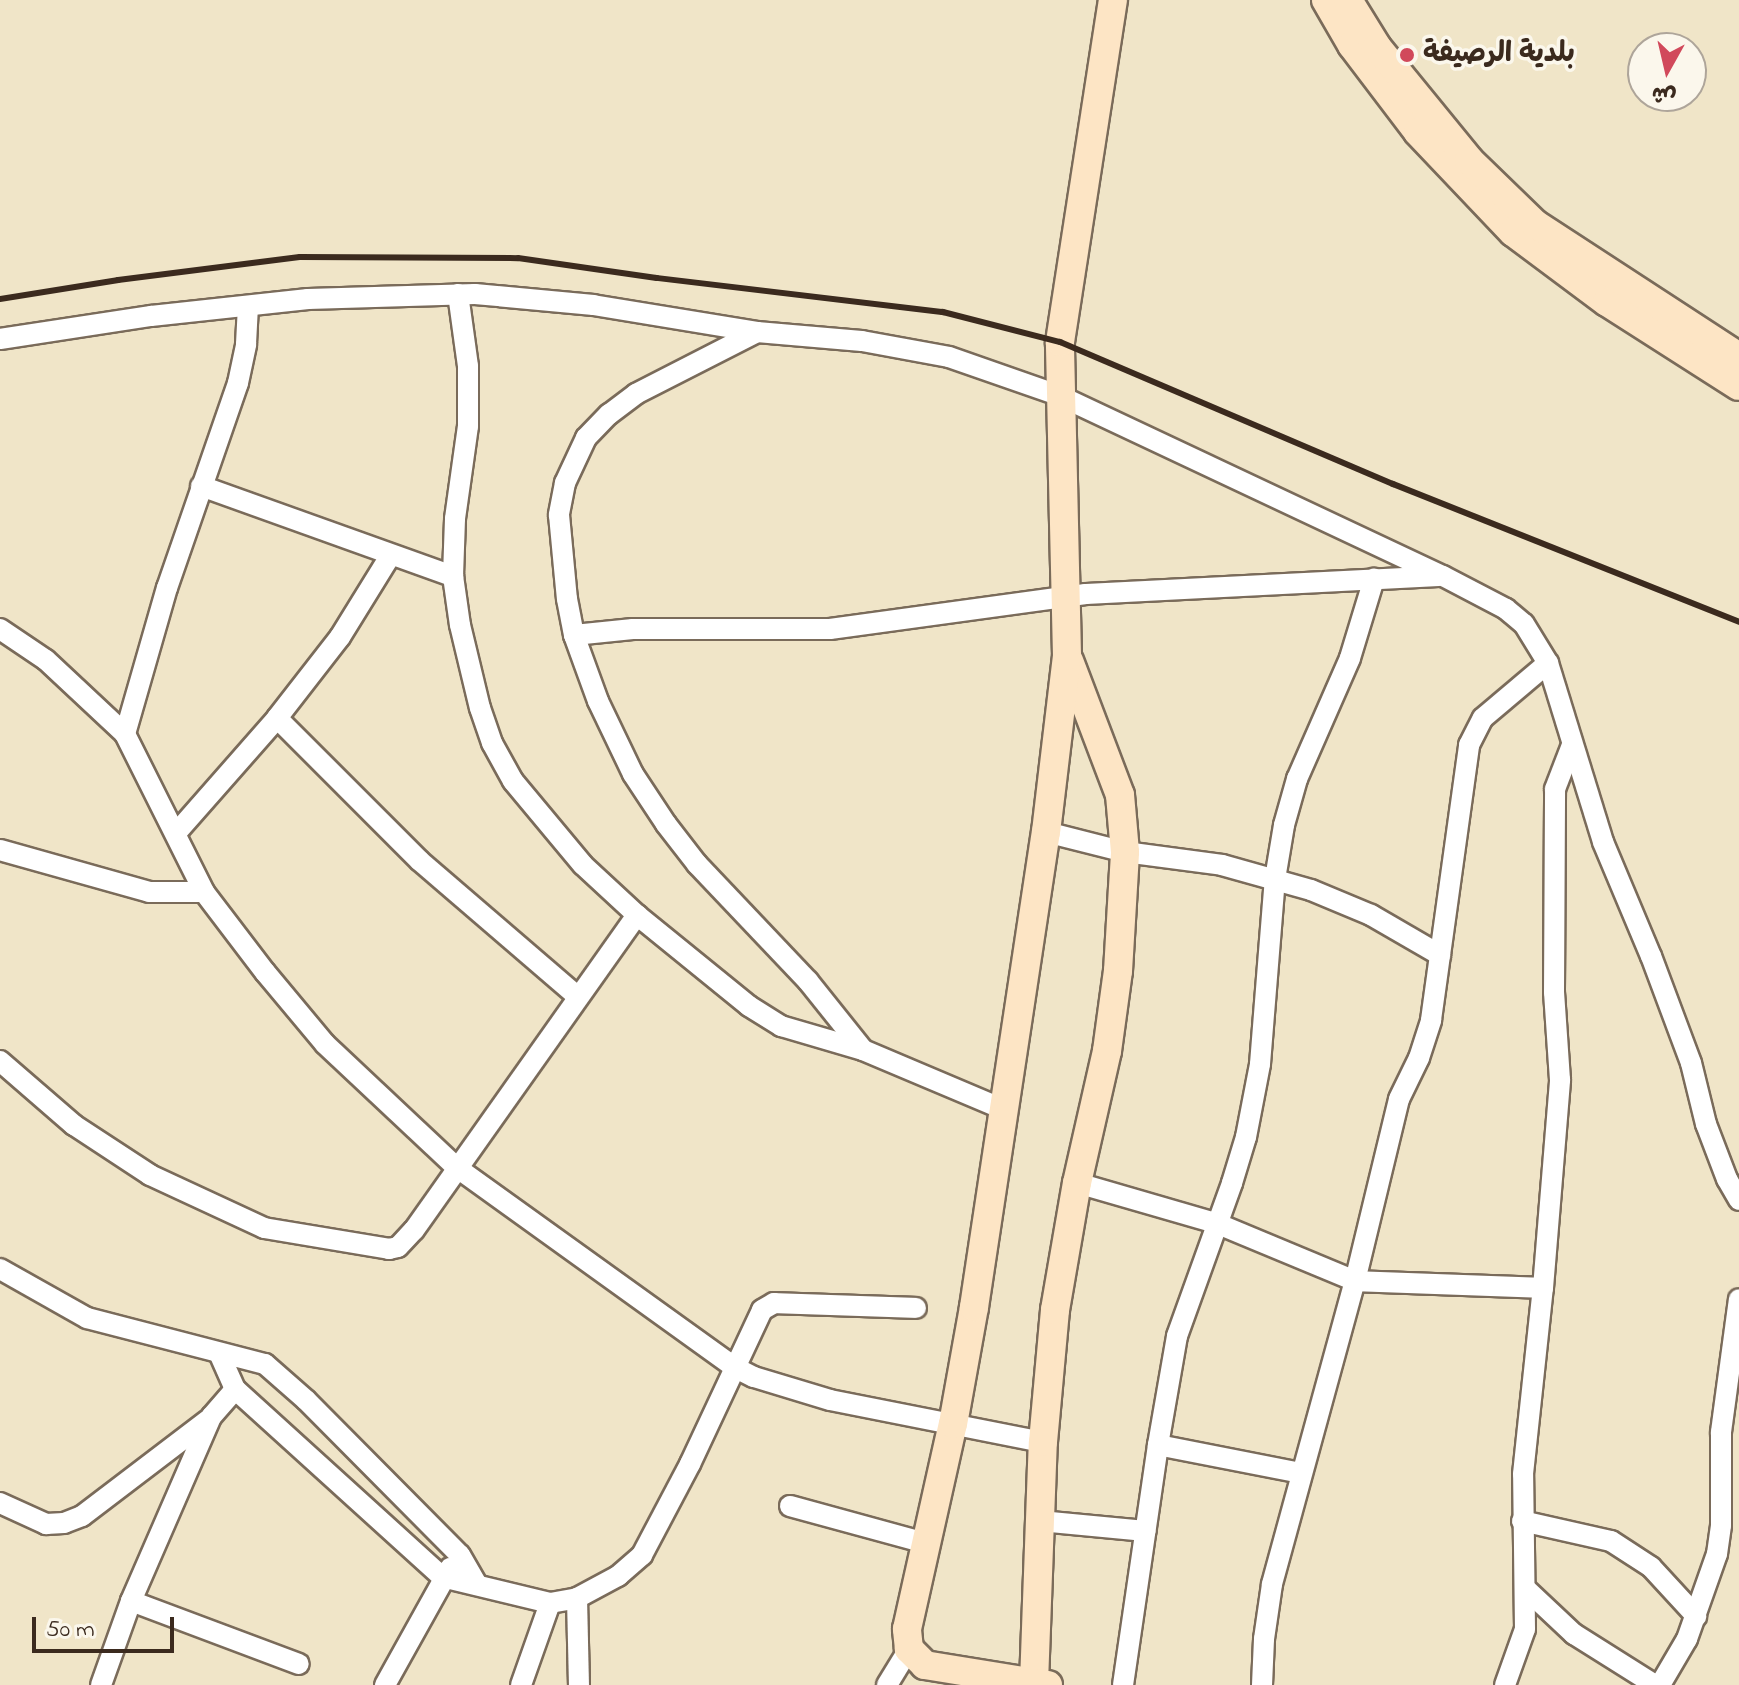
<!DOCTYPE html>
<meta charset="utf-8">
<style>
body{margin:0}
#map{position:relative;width:1739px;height:1685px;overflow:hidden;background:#f0e5c8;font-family:"Indie Flower","Playpen Sans Arabic",sans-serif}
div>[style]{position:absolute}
.roads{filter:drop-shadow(2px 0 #7a6b5a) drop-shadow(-2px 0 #7a6b5a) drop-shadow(0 2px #7a6b5a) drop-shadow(0 -2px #7a6b5a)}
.street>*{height:20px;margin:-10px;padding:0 10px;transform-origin:10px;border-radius:10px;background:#fff}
.secondary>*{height:28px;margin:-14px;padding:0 14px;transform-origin:14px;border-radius:14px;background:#fde5c5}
.rail>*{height:6px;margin:-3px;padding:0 3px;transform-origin:3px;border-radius:3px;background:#3b2a1e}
.dots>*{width:22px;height:22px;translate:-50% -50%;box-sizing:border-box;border:4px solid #fbf7ec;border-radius:50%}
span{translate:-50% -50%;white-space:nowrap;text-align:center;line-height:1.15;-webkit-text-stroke:7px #fbf7ec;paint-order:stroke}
.poi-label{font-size:28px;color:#3b2a1e;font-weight:700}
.left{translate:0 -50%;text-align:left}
.north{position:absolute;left:1627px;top:32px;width:80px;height:80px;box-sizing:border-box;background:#fbf7ec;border:2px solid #aea59a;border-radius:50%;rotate:188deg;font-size:22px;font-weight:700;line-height:32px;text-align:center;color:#3b2a1e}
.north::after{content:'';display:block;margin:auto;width:28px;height:36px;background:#d1495b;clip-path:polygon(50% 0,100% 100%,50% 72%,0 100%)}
.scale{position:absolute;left:32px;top:1617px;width:142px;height:36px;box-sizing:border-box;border:4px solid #3b2a1e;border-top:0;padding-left:10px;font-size:24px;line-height:28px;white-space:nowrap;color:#3b2a1e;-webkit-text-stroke:6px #fbf7ec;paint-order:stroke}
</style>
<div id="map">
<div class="roads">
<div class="street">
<i style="left:458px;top:294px;width:73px;rotate:82.1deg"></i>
<i style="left:468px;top:366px;width:60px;rotate:90deg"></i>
<i style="left:468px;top:426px;width:94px;rotate:98deg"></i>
<i style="left:455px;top:519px;width:57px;rotate:92deg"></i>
<i style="left:453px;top:576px;width:49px;rotate:81.9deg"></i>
<i style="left:460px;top:625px;width:85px;rotate:76.5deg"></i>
<i style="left:480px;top:708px;width:37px;rotate:71deg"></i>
<i style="left:492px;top:743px;width:43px;rotate:61.1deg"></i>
<i style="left:513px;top:781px;width:109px;rotate:50.2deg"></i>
<i style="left:583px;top:865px;width:74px;rotate:42.8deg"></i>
<i style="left:637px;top:915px;width:144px;rotate:39.1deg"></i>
<i style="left:749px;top:1006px;width:38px;rotate:32deg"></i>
<i style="left:781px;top:1026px;width:85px;rotate:16.3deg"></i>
<i style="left:863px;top:1050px;width:152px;rotate:22.9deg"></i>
<i style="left:757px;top:332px;width:136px;rotate:152.9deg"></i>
<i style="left:636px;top:394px;width:34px;rotate:143deg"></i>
<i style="left:609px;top:414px;width:33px;rotate:134deg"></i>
<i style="left:586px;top:438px;width:50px;rotate:115deg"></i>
<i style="left:565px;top:483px;width:33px;rotate:101deg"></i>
<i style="left:559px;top:515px;width:84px;rotate:84.6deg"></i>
<i style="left:567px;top:599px;width:37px;rotate:79deg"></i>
<i style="left:574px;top:635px;width:70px;rotate:70deg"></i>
<i style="left:598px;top:701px;width:81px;rotate:64.4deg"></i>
<i style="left:633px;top:774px;width:60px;rotate:56.6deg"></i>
<i style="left:666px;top:824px;width:51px;rotate:52.2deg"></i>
<i style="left:697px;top:864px;width:161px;rotate:46.5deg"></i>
<i style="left:808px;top:981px;width:88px;rotate:51.4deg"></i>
<i style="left:0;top:339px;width:153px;rotate:-8.7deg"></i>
<i style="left:151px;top:316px;width:158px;rotate:-6.2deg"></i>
<i style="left:308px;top:299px;width:167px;rotate:-1.7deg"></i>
<i style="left:475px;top:294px;width:119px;rotate:5.3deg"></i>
<i style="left:593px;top:305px;width:166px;rotate:9.3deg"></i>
<i style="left:757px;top:332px;width:105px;rotate:4.9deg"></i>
<i style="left:862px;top:341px;width:88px;rotate:10.4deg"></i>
<i style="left:949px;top:357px;width:115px;rotate:19.2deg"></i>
<i style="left:1058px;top:395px;width:425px;rotate:25.2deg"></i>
<i style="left:1443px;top:576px;width:71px;rotate:27.6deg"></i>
<i style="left:1506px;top:609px;width:23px;rotate:40deg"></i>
<i style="left:1524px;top:624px;width:46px;rotate:58.4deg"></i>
<i style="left:1548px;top:663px;width:187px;rotate:72.9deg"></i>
<i style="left:1603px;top:842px;width:124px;rotate:67.2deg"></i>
<i style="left:1651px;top:956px;width:114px;rotate:69.5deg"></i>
<i style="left:1691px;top:1063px;width:63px;rotate:76.2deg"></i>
<i style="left:1706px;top:1124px;width:59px;rotate:69.1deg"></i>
<i style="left:1727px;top:1179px;width:24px;rotate:60deg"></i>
<i style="left:201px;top:486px;width:268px;rotate:19.7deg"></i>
<i style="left:0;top:629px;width:55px;rotate:34deg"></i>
<i style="left:46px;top:660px;width:108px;rotate:43.1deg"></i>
<i style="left:125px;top:734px;width:177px;rotate:63.4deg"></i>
<i style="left:204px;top:892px;width:101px;rotate:52.7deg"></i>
<i style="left:265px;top:972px;width:94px;rotate:50.2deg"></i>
<i style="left:325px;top:1044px;width:180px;rotate:43.2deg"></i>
<i style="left:456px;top:1167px;width:342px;rotate:35.7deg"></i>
<i style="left:734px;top:1367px;width:22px;rotate:27deg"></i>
<i style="left:754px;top:1377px;width:79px;rotate:16.8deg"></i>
<i style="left:830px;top:1400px;width:217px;rotate:11.2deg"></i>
<i style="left:574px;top:635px;width:59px;rotate:-5.8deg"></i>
<i style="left:633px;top:629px;width:197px"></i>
<i style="left:830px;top:629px;width:258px;rotate:-7.8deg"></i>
<i style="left:1086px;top:594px;width:353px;rotate:-2.9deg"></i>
<i style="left:277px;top:718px;width:202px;rotate:45deg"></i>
<i style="left:420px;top:861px;width:207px;rotate:40.7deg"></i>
<i style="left:125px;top:734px;width:152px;rotate:-74deg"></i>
<i style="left:167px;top:588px;width:217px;rotate:-70.9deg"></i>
<i style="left:238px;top:383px;width:40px;rotate:-78deg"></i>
<i style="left:246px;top:344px;width:38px;rotate:-87deg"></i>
<i style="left:177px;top:832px;width:152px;rotate:-48.7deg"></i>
<i style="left:277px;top:718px;width:103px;rotate:-52.1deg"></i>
<i style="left:340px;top:637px;width:95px;rotate:-58.3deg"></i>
<i style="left:1046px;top:832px;width:81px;rotate:14.2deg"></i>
<i style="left:1125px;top:852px;width:98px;rotate:7.6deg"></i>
<i style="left:1222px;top:865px;width:92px;rotate:15.7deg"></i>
<i style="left:1311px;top:890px;width:65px;rotate:22.6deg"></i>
<i style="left:1371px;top:915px;width:80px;rotate:30.1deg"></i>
<i style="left:0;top:850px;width:155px;rotate:15.7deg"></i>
<i style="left:149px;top:892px;width:55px"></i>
<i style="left:0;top:1061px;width:98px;rotate:40.9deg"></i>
<i style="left:74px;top:1125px;width:91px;rotate:33.3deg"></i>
<i style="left:150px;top:1175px;width:126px;rotate:24.9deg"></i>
<i style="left:264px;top:1228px;width:127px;rotate:9.5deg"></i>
<i style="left:389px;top:1249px;width:9px;rotate:-13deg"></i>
<i style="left:398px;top:1247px;width:23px;rotate:-47deg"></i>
<i style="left:414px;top:1230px;width:386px;rotate:-54.7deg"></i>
<i style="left:1077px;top:1183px;width:145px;rotate:16.1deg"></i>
<i style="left:1216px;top:1223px;width:151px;rotate:22.6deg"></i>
<i style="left:1355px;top:1281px;width:188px;rotate:2.1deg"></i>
<i style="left:0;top:1269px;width:100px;rotate:29.4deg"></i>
<i style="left:87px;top:1318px;width:184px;rotate:14.5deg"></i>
<i style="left:265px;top:1364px;width:55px;rotate:41.3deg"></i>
<i style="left:306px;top:1400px;width:218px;rotate:45.2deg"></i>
<i style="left:460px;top:1555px;width:34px;rotate:60deg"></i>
<i style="left:219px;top:1353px;width:39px;rotate:66deg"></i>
<i style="left:235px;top:1389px;width:280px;rotate:42.2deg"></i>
<i style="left:442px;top:1577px;width:111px;rotate:13.5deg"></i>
<i style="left:550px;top:1603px;width:27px;rotate:-10deg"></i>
<i style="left:577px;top:1598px;width:47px;rotate:-28.2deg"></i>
<i style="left:618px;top:1576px;width:32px;rotate:-41deg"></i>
<i style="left:642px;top:1555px;width:103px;rotate:-62.2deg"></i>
<i style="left:690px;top:1464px;width:170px;rotate:-64.9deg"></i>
<i style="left:762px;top:1310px;width:14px;rotate:-30deg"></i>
<i style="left:774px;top:1303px;width:142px;rotate:2deg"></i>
<i style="left:1158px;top:1445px;width:146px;rotate:11.1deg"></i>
<i style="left:0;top:1503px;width:51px;rotate:24.5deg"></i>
<i style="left:46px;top:1524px;width:18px;rotate:-3deg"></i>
<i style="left:64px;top:1523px;width:19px;rotate:-21deg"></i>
<i style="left:82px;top:1516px;width:158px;rotate:-37.3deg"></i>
<i style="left:790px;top:1506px;width:140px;rotate:15.3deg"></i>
<i style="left:1040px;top:1521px;width:106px;rotate:5.4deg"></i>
<i style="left:1522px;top:1521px;width:91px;rotate:12.7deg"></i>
<i style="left:1611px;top:1541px;width:48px;rotate:33deg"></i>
<i style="left:1651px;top:1567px;width:67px;rotate:47.4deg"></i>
<i style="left:1526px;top:1589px;width:66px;rotate:43.2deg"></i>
<i style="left:1574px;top:1634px;width:96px;rotate:32.2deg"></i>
<i style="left:577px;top:1598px;width:87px;rotate:88.7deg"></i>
<i style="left:131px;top:1601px;width:179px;rotate:20.6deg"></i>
<i style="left:101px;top:1685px;width:89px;rotate:-70.3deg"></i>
<i style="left:131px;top:1601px;width:201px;rotate:-66.5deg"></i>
<i style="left:211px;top:1417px;width:37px;rotate:-49deg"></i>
<i style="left:385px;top:1685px;width:134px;rotate:-60.9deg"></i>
<i style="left:521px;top:1685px;width:87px;rotate:-70.5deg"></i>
<i style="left:887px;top:1685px;width:42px;rotate:-58.6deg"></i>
<i style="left:1123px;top:1685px;width:243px;rotate:-81.7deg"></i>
<i style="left:1158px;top:1445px;width:111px;rotate:-80.1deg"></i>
<i style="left:1177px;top:1336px;width:163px;rotate:-70.2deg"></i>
<i style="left:1232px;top:1183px;width:48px;rotate:-73.1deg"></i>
<i style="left:1246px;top:1137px;width:74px;rotate:-79.1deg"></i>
<i style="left:1260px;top:1064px;width:186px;rotate:-85.4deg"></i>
<i style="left:1275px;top:879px;width:55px;rotate:-80.5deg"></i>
<i style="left:1284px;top:825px;width:48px;rotate:-74.2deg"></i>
<i style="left:1297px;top:779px;width:132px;rotate:-66.3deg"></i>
<i style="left:1350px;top:658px;width:83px;rotate:-73.1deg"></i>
<i style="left:1262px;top:1685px;width:46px;rotate:-87.5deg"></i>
<i style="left:1264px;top:1639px;width:56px;rotate:-81.7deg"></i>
<i style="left:1272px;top:1584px;width:314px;rotate:-74.7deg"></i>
<i style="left:1355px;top:1281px;width:187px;rotate:-76.4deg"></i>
<i style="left:1399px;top:1099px;width:46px;rotate:-64deg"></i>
<i style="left:1419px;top:1058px;width:40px;rotate:-72deg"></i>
<i style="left:1431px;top:1020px;width:278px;rotate:-82.1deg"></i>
<i style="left:1469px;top:745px;width:30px;rotate:-63deg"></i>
<i style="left:1483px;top:718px;width:85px;rotate:-40.2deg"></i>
<i style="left:1505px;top:1685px;width:59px;rotate:-70.3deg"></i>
<i style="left:1525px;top:1629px;width:155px;rotate:-90.7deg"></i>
<i style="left:1523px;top:1474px;width:187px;rotate:-83.9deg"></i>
<i style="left:1543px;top:1288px;width:209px;rotate:-85.3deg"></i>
<i style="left:1560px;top:1080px;width:88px;rotate:-93.9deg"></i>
<i style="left:1554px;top:992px;width:203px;rotate:-89.7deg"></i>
<i style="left:1555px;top:789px;width:47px;rotate:-68.9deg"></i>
<i style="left:1660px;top:1685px;width:53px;rotate:-59.6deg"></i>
<i style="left:1687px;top:1639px;width:90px;rotate:-70.6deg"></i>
<i style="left:1717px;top:1554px;width:29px;rotate:-82deg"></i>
<i style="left:1721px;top:1525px;width:93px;rotate:-90deg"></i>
<i style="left:1721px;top:1432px;width:134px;rotate:-82.3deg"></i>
</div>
<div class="secondary">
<i style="left:1326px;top:0;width:52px;rotate:60deg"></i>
<i style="left:1352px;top:45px;width:109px;rotate:52.8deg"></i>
<i style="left:1418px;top:132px;width:138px;rotate:46.5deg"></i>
<i style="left:1513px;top:232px;width:117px;rotate:36.7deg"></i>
<i style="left:1607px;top:302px;width:156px;rotate:32.5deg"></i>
<i style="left:1348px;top:0;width:55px;rotate:58.3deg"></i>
<i style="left:1377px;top:47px;width:146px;rotate:50.8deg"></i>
<i style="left:1469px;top:160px;width:92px;rotate:44.1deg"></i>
<i style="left:1535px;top:224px;width:244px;rotate:33.1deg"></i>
<i style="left:1034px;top:1683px;width:241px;rotate:-87.9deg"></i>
<i style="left:1043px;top:1442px;width:133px;rotate:-84.8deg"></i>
<i style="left:1055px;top:1310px;width:129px;rotate:-80.2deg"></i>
<i style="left:1077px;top:1183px;width:135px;rotate:-77.2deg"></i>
<i style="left:1107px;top:1051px;width:81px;rotate:-82.2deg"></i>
<i style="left:1118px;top:971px;width:119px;rotate:-86.6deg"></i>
<i style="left:1125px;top:852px;width:57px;rotate:-95deg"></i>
<i style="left:1120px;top:795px;width:143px;rotate:-110.8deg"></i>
<i style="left:1048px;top:1685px;width:125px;rotate:-170.8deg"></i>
<i style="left:925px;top:1665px;width:23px;rotate:-135deg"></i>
<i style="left:909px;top:1649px;width:20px;rotate:-96deg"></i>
<i style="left:907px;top:1629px;width:210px;rotate:-77.4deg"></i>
<i style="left:953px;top:1424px;width:119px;rotate:-79.8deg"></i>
<i style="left:974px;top:1307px;width:480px;rotate:-81.4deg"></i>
<i style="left:1046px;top:832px;width:177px;rotate:-83.2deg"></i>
<i style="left:1067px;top:656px;width:314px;rotate:-91.3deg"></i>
<i style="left:1060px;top:342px;width:346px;rotate:-81.2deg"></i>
</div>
</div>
<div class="rail">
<i style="left:0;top:299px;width:120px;rotate:-9.1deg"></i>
<i style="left:118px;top:280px;width:183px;rotate:-7.2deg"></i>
<i style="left:300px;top:257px;width:218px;rotate:0.3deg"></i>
<i style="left:518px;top:258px;width:140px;rotate:8.2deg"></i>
<i style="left:657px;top:278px;width:288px;rotate:6.8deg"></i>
<i style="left:943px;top:312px;width:121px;rotate:14.4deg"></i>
<i style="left:1060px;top:342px;width:362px;rotate:23.1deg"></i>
<i style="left:1393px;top:484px;width:373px;rotate:21.7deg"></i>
</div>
<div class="dots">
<i style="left:1407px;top:55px;background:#d1495b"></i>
</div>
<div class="poi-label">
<span class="left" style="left:1423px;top:55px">بلدية الرصيفة</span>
</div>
<div class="north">ش</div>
<div class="scale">50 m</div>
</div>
